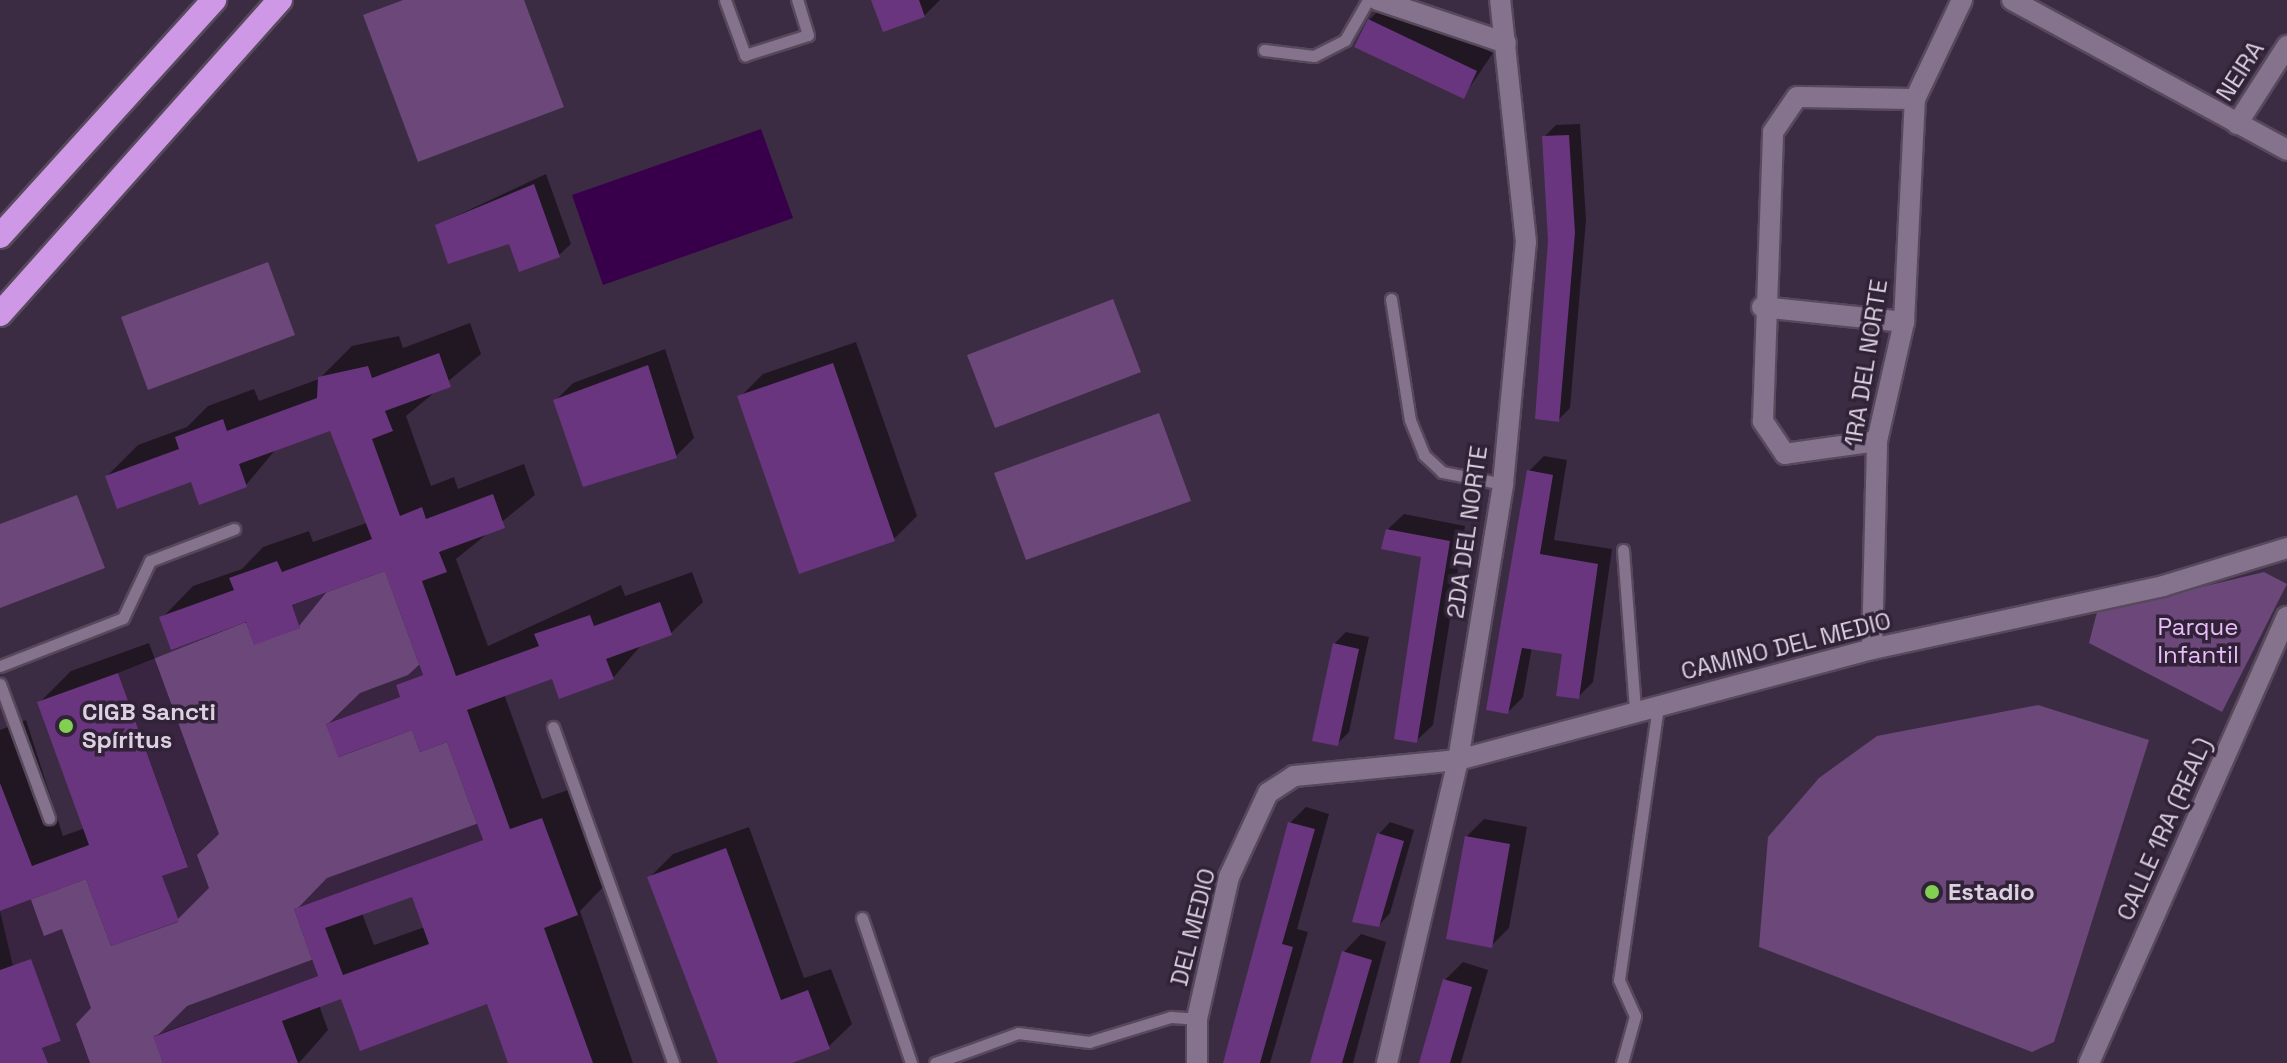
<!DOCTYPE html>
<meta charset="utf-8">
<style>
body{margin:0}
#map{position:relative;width:2287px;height:1063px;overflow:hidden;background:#3c2c43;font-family:"Space Grotesk",sans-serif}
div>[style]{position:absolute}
.green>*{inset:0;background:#6b477a}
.water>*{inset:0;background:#38004a}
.shadow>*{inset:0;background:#0007}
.building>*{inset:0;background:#69357e}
.roads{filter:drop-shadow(2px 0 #57495c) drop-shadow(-2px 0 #57495c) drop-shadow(0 2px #57495c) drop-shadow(0 -2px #57495c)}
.lane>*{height:11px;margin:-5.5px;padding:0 5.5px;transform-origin:5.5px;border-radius:5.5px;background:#85738d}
.street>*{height:20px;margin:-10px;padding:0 10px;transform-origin:10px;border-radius:10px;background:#85738d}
.secondary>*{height:20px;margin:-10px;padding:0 10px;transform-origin:10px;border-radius:10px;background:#85738d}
.highway>*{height:24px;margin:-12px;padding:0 12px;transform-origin:12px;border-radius:12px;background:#ce98e6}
.dots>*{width:22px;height:22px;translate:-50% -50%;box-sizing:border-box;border:4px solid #312238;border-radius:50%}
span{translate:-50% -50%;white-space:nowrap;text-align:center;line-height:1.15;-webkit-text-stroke:7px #312238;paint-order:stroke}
.street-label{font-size:24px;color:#dbd1e0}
.park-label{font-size:24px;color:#e8bdfa}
.poi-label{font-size:24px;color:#dbd1e0;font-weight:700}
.left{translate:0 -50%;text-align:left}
</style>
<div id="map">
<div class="green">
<i style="clip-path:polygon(403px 0,524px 0,564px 107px,418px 162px,363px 15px)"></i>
<i style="clip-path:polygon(268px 262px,295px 335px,148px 390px,121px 317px)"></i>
<i style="clip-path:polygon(1113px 299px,1141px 372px,995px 428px,967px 355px)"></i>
<i style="clip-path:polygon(1159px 413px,1191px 501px,1026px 560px,994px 473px)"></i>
<i style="clip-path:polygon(77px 495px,105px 568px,0 608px,0 524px)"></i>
<i style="clip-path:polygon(385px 571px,423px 675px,396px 685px,400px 697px,326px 724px,339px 757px,412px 730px,420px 752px,447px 742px,483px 840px,294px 909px,318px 976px,154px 1036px,163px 1063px,48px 1063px,42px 1048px,61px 1041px,31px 960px,13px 966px,0 911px,86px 879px,111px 946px,178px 922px,162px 876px,188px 866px,118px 673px,246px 622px,254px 644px,300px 628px,292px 605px)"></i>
<i style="clip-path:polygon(2264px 572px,2287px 584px,2222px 712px,2089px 643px,2097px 612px)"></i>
<i style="clip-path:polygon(2038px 705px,2149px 740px,2054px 1042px,2032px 1052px,1759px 947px,1768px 837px,1819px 778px,1877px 736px)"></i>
</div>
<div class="water">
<i style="clip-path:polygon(761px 129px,793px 218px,603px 285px,572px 195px)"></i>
</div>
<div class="shadow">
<i style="clip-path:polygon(873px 0,940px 0,924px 16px)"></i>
<i style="clip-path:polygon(1387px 2px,1493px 53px,1463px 97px,1369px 20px)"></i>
<i style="clip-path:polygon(1580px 124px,1586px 220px,1570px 408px,1558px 420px,1544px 137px,1556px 125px)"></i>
<i style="clip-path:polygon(546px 174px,571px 244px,559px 255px,437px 225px)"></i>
<i style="clip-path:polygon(evenodd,470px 323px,481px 354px,406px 416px,431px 486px,454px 477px,458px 489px,524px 464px,535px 495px,456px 559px,488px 646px,621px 585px,625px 596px,692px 572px,703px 602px,671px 633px,643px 643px,613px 678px,553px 677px,504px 694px,542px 799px,574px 788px,608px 882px,580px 911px,633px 1063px,513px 1063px,488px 1001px,342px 997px,319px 1005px,328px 1030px,299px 1063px,165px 1063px,156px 1037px,187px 1006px,314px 959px,296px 910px,327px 878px,479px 823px,448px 740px,413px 728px,328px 724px,360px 693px,408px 675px,421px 663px,387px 568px,329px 589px,299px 626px,162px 618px,193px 586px,242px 569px,263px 547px,309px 531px,313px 542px,369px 522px,331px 429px,276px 449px,246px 485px,107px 476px,138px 445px,187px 427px,208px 406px,254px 389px,259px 401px,319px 379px,352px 346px,399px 336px,403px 348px,470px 323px,413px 894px,425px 927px,374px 945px,362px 913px,413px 894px)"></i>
<i style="clip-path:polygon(856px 342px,917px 516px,894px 539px,740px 397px,763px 374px)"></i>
<i style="clip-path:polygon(665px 349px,694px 438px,676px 456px,556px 400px,573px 383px)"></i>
<i style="clip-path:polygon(1544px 456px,1567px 460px,1554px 540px,1612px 549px,1593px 682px,1578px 697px,1564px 653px,1532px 647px,1523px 697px,1508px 712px,1529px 471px)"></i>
<i style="clip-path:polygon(1404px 514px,1465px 526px,1433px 725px,1416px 741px,1423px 556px,1387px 530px)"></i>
<i style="clip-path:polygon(1346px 632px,1369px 637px,1349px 732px,1337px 744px,1334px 644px)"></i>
<i style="clip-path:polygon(149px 643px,219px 834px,197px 855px,209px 888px,177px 920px,87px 876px,30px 897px,44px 936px,62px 929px,91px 1008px,76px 1024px,90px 1063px,0 1063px,0 730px,26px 720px,63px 836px,85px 828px,39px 703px,71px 671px)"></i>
<i style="clip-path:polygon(1306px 807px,1329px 814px,1297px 929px,1308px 932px,1270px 1063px,1225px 1063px,1290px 823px)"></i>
<i style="clip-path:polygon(1484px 819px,1527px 827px,1509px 928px,1491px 946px,1466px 837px)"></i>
<i style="clip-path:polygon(1390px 822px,1414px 830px,1390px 913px,1379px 925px,1379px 834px)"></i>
<i style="clip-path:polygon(749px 827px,804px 978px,831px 969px,852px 1024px,828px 1047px,786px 1063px,720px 1063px,650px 877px,673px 854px)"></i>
<i style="clip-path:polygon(1361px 934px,1386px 942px,1353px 1063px,1312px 1063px,1344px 952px)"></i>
<i style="clip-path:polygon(1463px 962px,1488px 970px,1461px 1063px,1421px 1063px,1445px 980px)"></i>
</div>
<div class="building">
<i style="clip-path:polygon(871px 0,919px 0,925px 17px,883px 32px)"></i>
<i style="clip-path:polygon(1368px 19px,1477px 71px,1464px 99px,1354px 47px)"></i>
<i style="clip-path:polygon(1569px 135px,1575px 233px,1559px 422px,1535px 419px,1548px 240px,1542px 136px)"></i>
<i style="clip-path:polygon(534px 184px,560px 257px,519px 272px,509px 244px,448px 264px,435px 225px)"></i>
<i style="clip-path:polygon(evenodd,439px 353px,451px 387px,385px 411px,393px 431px,372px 439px,400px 516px,422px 507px,426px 519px,493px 494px,505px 528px,439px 552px,447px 572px,422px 581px,456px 676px,539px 646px,534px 634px,590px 615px,594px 626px,660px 602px,672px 635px,606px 659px,614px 679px,559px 699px,552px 679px,467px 710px,510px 829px,542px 818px,578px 915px,544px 928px,593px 1063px,508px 1063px,487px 1004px,360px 1051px,341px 999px,282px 1021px,298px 1063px,163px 1063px,153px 1037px,318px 976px,294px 909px,483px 840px,447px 742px,420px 752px,412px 730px,338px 757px,326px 724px,400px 697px,396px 685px,423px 675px,385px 571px,292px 605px,300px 628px,254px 645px,246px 622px,171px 650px,159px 617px,234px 590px,229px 578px,277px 561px,282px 572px,372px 539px,330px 431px,239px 464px,247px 487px,199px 505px,191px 482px,117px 509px,105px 476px,179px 449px,175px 437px,223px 419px,227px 431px,317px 398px,318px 377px,368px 366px,372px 378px,439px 353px,412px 897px,429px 944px,343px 975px,325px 928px,412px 897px)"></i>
<i style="clip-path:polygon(833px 363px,895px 541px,799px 574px,737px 396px)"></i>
<i style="clip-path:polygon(648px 365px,677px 458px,583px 487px,553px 400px)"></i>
<i style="clip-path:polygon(1527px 470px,1553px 475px,1540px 554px,1598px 564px,1579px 699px,1556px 696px,1562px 654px,1522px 648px,1508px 714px,1486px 710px)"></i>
<i style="clip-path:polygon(1386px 529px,1450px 541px,1417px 743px,1394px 739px,1421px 557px,1381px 549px)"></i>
<i style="clip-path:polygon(1333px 643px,1359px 649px,1338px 746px,1312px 741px)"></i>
<i style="clip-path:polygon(118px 673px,188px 867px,162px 876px,179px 921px,111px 946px,86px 879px,0 911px,0 783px,32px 866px,89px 845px,37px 702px)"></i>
<i style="clip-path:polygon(1288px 822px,1315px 829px,1282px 944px,1293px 947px,1260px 1063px,1223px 1063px)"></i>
<i style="clip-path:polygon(1377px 833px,1404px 841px,1379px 927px,1352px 922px)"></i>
<i style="clip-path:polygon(1465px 836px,1510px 844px,1492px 948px,1446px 939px)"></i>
<i style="clip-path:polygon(726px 848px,781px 1000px,808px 990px,830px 1049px,792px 1063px,718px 1063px,647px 877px)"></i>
<i style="clip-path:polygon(1342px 951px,1372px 960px,1342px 1063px,1310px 1063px)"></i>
<i style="clip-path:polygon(31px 959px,61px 1041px,42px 1048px,48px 1063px,0 1063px,0 970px)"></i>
<i style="clip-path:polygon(1443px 979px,1472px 987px,1450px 1063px,1419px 1063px)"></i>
</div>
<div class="roads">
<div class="lane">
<i style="left:725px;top:0;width:59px;rotate:70deg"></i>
<i style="left:745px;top:55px;width:66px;rotate:-17.6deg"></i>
<i style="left:808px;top:35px;width:37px;rotate:-107deg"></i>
<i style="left:1264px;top:50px;width:50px;rotate:6.8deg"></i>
<i style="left:1314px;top:56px;width:35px;rotate:-27deg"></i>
<i style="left:1345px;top:40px;width:46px;rotate:-60.1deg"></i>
<i style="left:1391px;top:299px;width:122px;rotate:81.1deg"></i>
<i style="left:1410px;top:420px;width:38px;rotate:68deg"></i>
<i style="left:1424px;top:455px;width:25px;rotate:43deg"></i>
<i style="left:1442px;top:472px;width:62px;rotate:11.1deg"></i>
<i style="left:1623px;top:550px;width:160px;rotate:85.7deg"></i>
<i style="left:0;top:666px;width:132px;rotate:-21.3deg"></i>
<i style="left:123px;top:618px;width:63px;rotate:-64.7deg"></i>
<i style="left:150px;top:561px;width:90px;rotate:-20.9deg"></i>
<i style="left:0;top:684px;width:143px;rotate:69.9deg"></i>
<i style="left:553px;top:727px;width:357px;rotate:70.3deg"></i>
<i style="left:862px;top:918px;width:153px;rotate:71.3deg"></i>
<i style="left:935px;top:1063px;width:88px;rotate:-19.9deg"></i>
<i style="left:1018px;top:1033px;width:72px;rotate:7.2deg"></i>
<i style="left:1089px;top:1042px;width:86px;rotate:-17deg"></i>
<i style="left:1171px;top:1017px;width:26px;rotate:4deg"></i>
<i style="left:1622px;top:1063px;width:49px;rotate:-74.5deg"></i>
<i style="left:1635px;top:1016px;width:39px;rotate:-114deg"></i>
<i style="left:1619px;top:980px;width:278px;rotate:-81.9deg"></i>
</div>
<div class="street">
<i style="left:1378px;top:0;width:135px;rotate:18.6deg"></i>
<i style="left:2237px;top:124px;width:93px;rotate:-57.3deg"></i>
<i style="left:1762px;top:307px;width:143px;rotate:6deg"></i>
<i style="left:1877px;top:441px;width:93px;rotate:172deg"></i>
<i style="left:1785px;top:454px;width:40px;rotate:-124deg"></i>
<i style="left:1763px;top:421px;width:289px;rotate:-88deg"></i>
<i style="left:1773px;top:132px;width:42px;rotate:-55.6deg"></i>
<i style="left:1797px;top:97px;width:118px;rotate:1deg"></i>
<i style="left:1872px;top:649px;width:208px;rotate:-88.6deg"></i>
<i style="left:1877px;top:441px;width:122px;rotate:-77.2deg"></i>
<i style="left:1904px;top:322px;width:223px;rotate:-87.2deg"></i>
<i style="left:1915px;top:99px;width:110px;rotate:-64.6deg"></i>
<i style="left:1197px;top:1063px;width:44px;rotate:-90deg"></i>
<i style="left:1197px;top:1019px;width:146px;rotate:-77.3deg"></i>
<i style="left:1229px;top:877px;width:93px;rotate:-65.1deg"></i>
<i style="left:1268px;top:793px;width:31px;rotate:-33deg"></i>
<i style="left:1294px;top:776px;width:165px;rotate:-5.6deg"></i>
<i style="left:1458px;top:760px;width:429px;rotate:-15deg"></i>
<i style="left:1872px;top:649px;width:298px;rotate:-12.2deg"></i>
<i style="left:2163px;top:586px;width:130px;rotate:-17deg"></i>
<i style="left:1387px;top:1063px;width:311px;rotate:-76.8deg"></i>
<i style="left:1458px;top:760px;width:280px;rotate:-80.7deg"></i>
<i style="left:1503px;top:484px;width:243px;rotate:-84.6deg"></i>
<i style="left:1526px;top:242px;width:243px;rotate:-96.1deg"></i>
</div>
<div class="secondary">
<i style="left:2012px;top:0;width:313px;rotate:28.6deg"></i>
<i style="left:2089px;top:1063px;width:488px;rotate:-66.1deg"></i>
</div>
<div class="highway">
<i style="left:0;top:236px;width:319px;rotate:-47.8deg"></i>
<i style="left:0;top:314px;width:421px;rotate:-48.3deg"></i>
</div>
</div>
<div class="dots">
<i style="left:66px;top:726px;background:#81d051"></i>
<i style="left:1932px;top:892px;background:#81d051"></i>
</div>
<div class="street-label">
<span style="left:2240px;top:71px;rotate:-57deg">NEIRA</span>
<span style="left:1866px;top:363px;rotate:-81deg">1RA DEL NORTE</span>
<span style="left:1467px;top:532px;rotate:-82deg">2DA DEL NORTE</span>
<span style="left:1786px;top:646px;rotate:-14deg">CAMINO DEL MEDIO</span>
<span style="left:2164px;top:829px;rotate:-66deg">CALLE 1RA (REAL)</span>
<span style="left:1193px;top:927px;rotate:-76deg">DEL MEDIO</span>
</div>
<div class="park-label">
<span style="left:2198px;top:641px">Parque<br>Infantil</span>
</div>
<div class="poi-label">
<span class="left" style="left:82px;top:726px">CIGB Sancti<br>Spíritus</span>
<span class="left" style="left:1948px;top:892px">Estadio</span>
</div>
</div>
